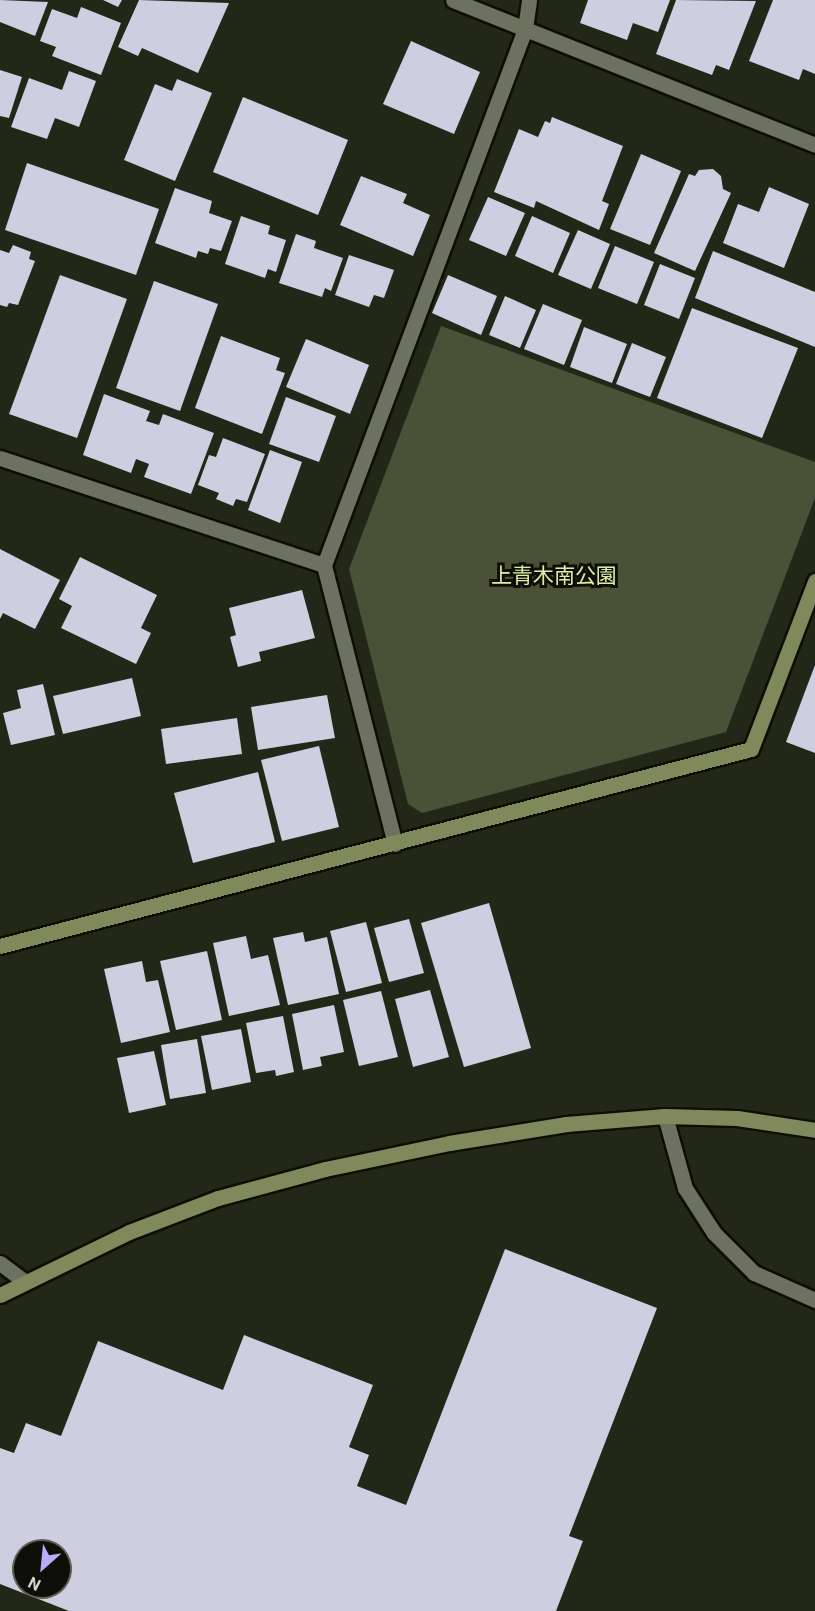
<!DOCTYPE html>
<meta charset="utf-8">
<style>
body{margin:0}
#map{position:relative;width:815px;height:1611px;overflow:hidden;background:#232718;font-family:Roboto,"Noto Sans JP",sans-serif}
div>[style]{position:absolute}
.green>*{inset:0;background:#4b5137}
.building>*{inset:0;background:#cfcde0}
.roads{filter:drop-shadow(2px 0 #0d0f03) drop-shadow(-2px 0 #0d0f03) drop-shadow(0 2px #0d0f03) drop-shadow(0 -2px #0d0f03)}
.lane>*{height:15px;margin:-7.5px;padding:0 7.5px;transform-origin:7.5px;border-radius:7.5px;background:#6d7160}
.street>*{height:15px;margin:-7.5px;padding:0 7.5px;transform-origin:7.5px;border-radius:7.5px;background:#6d7160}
.secondary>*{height:15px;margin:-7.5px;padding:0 7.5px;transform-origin:7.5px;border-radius:7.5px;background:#80895c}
span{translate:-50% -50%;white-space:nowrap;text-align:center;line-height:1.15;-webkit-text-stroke:6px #0d0f08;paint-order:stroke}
.park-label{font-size:21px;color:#ddeda6}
.north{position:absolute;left:12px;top:1539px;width:60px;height:60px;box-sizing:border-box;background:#0d0f08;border:2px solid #5c5f56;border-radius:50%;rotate:207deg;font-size:16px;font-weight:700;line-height:24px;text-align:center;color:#d3d6cc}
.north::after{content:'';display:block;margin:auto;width:21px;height:27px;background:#b8abf7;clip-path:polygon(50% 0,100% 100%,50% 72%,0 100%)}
</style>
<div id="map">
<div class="green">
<i style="clip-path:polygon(441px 326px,815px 462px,815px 498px,726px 732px,422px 813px,408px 804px,349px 569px)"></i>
</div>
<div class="building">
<i style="clip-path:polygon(0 0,48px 2px,35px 36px,0 22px)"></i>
<i style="clip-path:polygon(103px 0,122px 0,118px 7px)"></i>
<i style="clip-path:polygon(139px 0,229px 3px,198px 73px,142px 48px,138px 56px,118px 47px)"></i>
<i style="clip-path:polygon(588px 0,670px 0,658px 32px,633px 23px,627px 40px,580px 23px)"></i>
<i style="clip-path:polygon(676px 0,756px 1px,729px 70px,716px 65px,712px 75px,656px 54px)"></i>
<i style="clip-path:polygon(773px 0,815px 0,815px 74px,803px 69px,799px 80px,749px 61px)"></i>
<i style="clip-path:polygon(81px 7px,121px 23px,101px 75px,52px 56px,56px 47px,40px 41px,52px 9px,77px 18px)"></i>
<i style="clip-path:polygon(411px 41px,480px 72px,454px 134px,383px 104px)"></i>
<i style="clip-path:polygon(0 70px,22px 77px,9px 118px,0 116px)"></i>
<i style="clip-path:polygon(69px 71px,96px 81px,79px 127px,55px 118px,47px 139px,11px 127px,29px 78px,62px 90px)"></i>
<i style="clip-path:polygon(177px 79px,212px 93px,175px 181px,124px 160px,155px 84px,172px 91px)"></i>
<i style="clip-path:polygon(243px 97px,348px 140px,318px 215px,213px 172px)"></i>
<i style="clip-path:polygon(552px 117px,623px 146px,602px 201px,609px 204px,599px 230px,536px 201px,534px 208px,494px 192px,519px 129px,538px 137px,545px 121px,550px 123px)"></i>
<i style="clip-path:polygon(641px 154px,681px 171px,650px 245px,610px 229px)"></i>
<i style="clip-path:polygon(27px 163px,159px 209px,136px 275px,5px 230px)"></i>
<i style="clip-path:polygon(713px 169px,721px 176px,723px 189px,731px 193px,695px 271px,654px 253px,689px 174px,695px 176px,699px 170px)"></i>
<i style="clip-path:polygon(361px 176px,407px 194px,403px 203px,430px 215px,413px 256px,340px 225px)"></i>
<i style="clip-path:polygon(769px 187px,809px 204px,784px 268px,723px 243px,738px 204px,759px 212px)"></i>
<i style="clip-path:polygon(175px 188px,212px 201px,209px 213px,232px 221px,221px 251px,210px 248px,208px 254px,198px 251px,196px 258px,155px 243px)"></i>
<i style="clip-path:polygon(488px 197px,525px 213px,506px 256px,469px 240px)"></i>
<i style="clip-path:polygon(241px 216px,270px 226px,268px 234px,286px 240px,276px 272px,268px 269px,265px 278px,225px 264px)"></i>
<i style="clip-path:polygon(532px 216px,570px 233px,553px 273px,515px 256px)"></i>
<i style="clip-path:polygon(578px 230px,610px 244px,591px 289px,558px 275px)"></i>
<i style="clip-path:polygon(296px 234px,316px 241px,314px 248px,343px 258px,331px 291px,325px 288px,322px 297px,279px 283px)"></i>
<i style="clip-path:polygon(13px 245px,31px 252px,29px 259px,35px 261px,18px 305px,9px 303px,7px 307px,0 305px,0 250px,9px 253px)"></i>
<i style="clip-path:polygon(615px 246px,654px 262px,637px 304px,598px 288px)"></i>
<i style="clip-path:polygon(713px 251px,815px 292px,815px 347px,695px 298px)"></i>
<i style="clip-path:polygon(349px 255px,394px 270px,384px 298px,374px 295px,369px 307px,335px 295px)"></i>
<i style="clip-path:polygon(660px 264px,695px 278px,679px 319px,644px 305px)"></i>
<i style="clip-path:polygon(60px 275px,127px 299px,77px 438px,9px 414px)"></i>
<i style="clip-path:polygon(448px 275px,497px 296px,481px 335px,432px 313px)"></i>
<i style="clip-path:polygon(154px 281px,218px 304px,180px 411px,116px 388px)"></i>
<i style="clip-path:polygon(505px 296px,536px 310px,520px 348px,489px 335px)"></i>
<i style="clip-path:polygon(543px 304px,582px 320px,564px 365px,524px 349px)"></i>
<i style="clip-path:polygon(692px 308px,798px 348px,762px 438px,657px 398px)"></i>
<i style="clip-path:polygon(584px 327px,627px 344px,612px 383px,570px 367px)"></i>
<i style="clip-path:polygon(221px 336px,280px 358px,276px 370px,285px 373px,262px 434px,195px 408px)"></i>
<i style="clip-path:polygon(306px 339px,369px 365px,350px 414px,286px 387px)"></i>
<i style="clip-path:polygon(632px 343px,666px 357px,650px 397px,616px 384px)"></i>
<i style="clip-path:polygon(104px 394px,150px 411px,146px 421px,159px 425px,163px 414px,214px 433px,191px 494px,144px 477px,149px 464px,136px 459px,131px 473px,83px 455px)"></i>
<i style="clip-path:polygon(286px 397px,336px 416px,319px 462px,269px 444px)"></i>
<i style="clip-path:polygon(223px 438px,265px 454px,247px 502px,236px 499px,233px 506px,216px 499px,219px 493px,198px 485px,209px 455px,216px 457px)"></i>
<i style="clip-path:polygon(270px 450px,302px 462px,280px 523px,248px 510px)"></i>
<i style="clip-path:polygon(0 549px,60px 580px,35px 629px,3px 613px,0 619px)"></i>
<i style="clip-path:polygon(80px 557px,157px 595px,141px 628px,151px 633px,136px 664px,61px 628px,72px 606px,59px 599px)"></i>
<i style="clip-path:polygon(302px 590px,315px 638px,259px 652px,261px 661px,238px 667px,230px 637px,236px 635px,229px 608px)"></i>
<i style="clip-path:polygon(815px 665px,815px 753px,786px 742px)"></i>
<i style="clip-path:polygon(132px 678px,141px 716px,63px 734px,53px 696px)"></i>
<i style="clip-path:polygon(43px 684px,55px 735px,11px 745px,3px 713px,21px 708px,17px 690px)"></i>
<i style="clip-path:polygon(327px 695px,335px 738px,258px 750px,251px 707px)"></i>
<i style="clip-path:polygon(237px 718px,242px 754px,166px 764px,161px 729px)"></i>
<i style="clip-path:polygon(319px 746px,339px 827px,282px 841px,261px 760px)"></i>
<i style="clip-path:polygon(258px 772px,275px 842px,193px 863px,174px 793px)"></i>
<i style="clip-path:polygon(489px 903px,531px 1048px,464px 1067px,421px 923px)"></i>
<i style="clip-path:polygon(409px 919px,424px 973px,389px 982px,374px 928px)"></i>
<i style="clip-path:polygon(366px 922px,382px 983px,346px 992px,330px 931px)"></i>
<i style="clip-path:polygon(303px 932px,305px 942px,327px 937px,339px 994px,288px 1005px,273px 938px)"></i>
<i style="clip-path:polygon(246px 936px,251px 959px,268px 955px,280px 1005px,229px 1016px,213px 943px)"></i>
<i style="clip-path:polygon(207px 951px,222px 1020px,176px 1030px,160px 961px)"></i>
<i style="clip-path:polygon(142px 961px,146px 982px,158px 980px,170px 1032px,121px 1043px,104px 969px)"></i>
<i style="clip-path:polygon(430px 990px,449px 1057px,413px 1067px,395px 999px)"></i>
<i style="clip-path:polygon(381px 991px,398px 1057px,359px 1066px,343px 1000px)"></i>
<i style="clip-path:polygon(334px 1005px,344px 1052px,320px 1057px,322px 1066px,303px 1070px,292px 1014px)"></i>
<i style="clip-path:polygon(283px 1016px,294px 1072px,276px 1076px,275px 1070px,256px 1073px,246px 1023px)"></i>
<i style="clip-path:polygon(241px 1029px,251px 1082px,212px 1090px,201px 1036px)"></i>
<i style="clip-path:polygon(197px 1039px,206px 1093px,170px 1099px,161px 1045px)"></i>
<i style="clip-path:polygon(154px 1051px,166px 1105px,129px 1113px,117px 1058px)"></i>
<i style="clip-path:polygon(evenodd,505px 1249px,657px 1308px,569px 1536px,583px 1541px,556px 1611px,69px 1611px,0 1584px,0 1448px,14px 1453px,26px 1423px,61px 1436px,98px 1341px,223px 1390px,244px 1335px,373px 1385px,349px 1447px,369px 1455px,357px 1486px,406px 1505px,505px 1249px,24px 1551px,60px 1551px,60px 1587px,24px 1587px,24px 1551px)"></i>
</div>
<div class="roads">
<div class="lane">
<i style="left:665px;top:1116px;width:75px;rotate:74.5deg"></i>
<i style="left:685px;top:1188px;width:54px;rotate:57.2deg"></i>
<i style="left:714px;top:1233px;width:57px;rotate:45deg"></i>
<i style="left:754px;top:1273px;width:67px;rotate:23.9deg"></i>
</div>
<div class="street">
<i style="left:453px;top:0;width:390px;rotate:21.8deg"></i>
<i style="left:0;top:458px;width:341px;rotate:18.3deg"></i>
<i style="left:395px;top:844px;width:288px;rotate:-104.3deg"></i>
<i style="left:324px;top:565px;width:572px;rotate:-69.44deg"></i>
<i style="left:525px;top:29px;width:29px;rotate:-82deg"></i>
<i style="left:0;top:1263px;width:30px;rotate:37deg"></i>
</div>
<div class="secondary">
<i style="left:0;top:946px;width:776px;rotate:-14.7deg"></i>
<i style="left:751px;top:749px;width:180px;rotate:-69.1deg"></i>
<i style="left:0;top:1295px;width:144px;rotate:-26deg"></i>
<i style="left:129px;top:1232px;width:95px;rotate:-20.9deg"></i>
<i style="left:218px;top:1198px;width:111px;rotate:-15.2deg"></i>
<i style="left:325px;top:1169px;width:127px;rotate:-11.8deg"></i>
<i style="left:449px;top:1143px;width:119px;rotate:-9.2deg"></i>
<i style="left:566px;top:1124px;width:99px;rotate:-4.6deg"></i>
<i style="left:665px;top:1116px;width:72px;rotate:1.6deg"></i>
<i style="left:737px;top:1118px;width:79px;rotate:8.7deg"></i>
</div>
</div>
<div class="park-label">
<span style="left:554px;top:576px">上青木南公園</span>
</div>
<div class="north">N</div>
</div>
